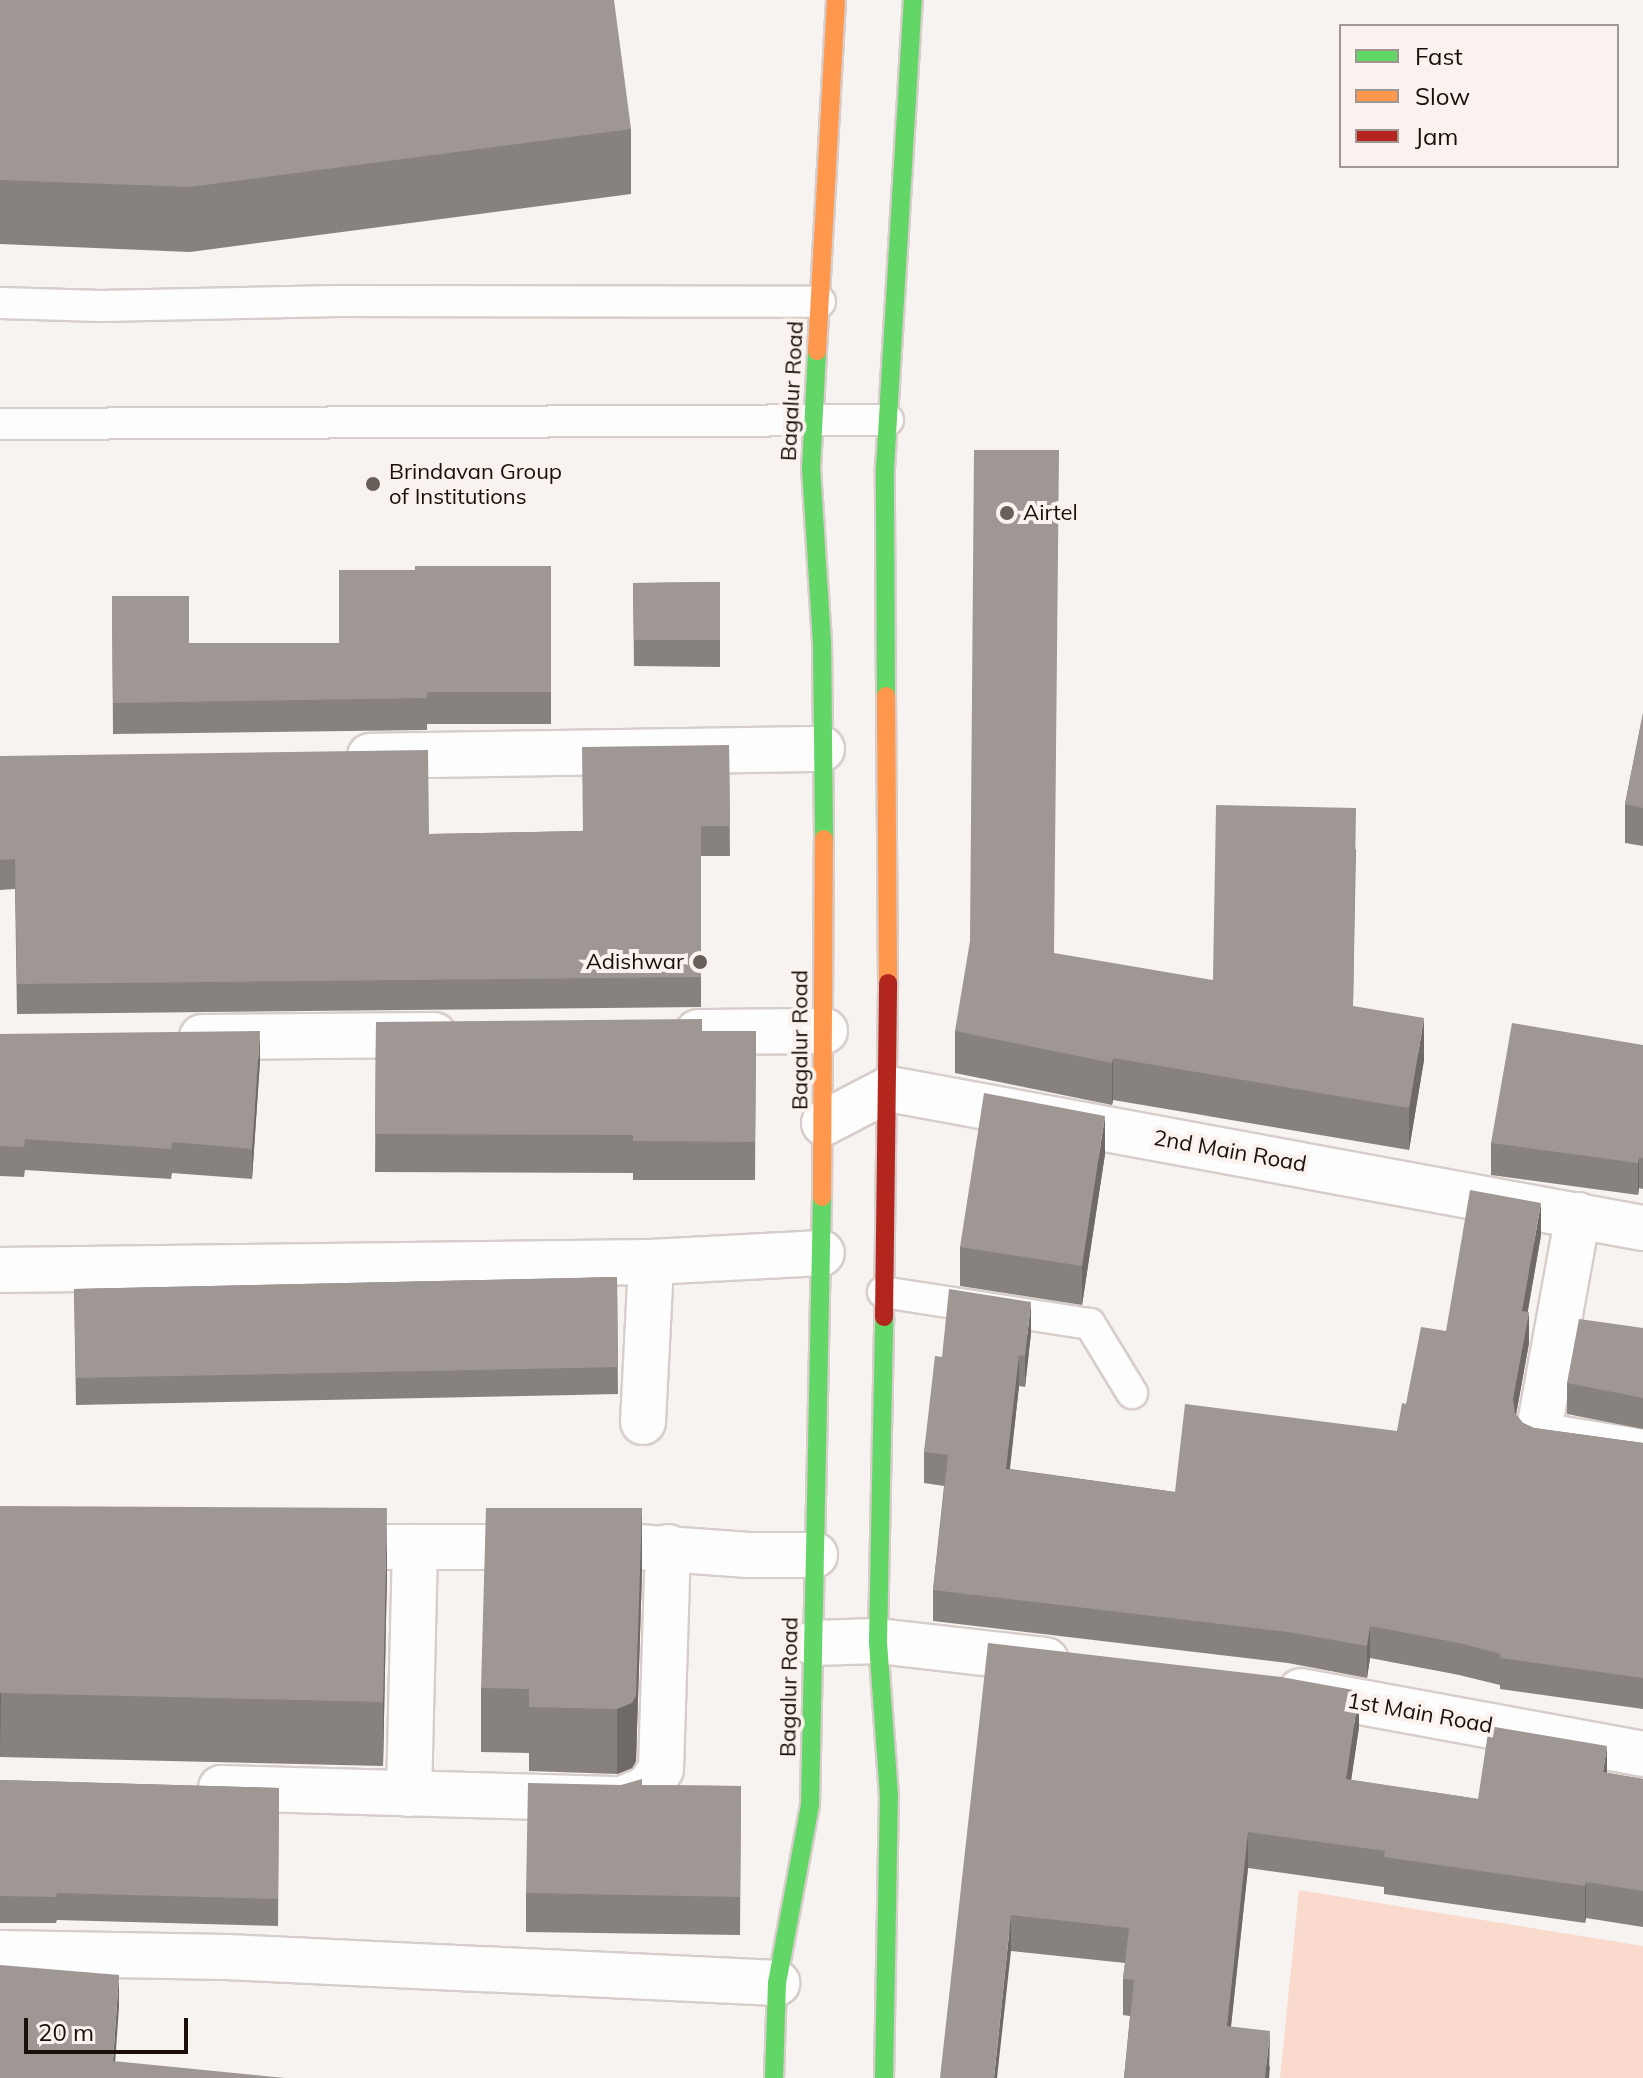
<!DOCTYPE html>
<style>
body{margin:0}
#map{position:relative;width:1643px;height:2078px;overflow:hidden;background:#f7f3f1;font-family:Mulish,sans-serif}
div>[style]{position:absolute}
.green>*{inset:0;background:#fadacd}
.roads{filter:drop-shadow(2px 0 #d7cdca) drop-shadow(-2px 0 #d7cdca) drop-shadow(0 2px #d7cdca) drop-shadow(0 -2px #d7cdca)}
.lane>*{height:30px;margin:-15px;padding:0 15px;transform-origin:15px;border-radius:15px;background:#fefdfd}
.street>*{height:44px;margin:-22px;padding:0 22px;transform-origin:22px;border-radius:22px;background:#fefdfd}
.fast>*{height:18px;margin:-9px;padding:0 9px;transform-origin:9px;border-radius:9px;background:#63d668}
.slow>*{height:18px;margin:-9px;padding:0 9px;transform-origin:9px;border-radius:9px;background:#ff974d}
.jam>*{height:18px;margin:-9px;padding:0 9px;transform-origin:9px;border-radius:9px;background:#b3261e}
.wall>*{inset:0;background:#88827f}
.shaded-wall>*{inset:0;background:#6f6a68}
.building>*{inset:0;background:#9e9794}
.dots>*{width:22px;height:22px;translate:-50% -50%;box-sizing:border-box;border:4px solid #faf2ee;border-radius:50%}
span{translate:-50% -50%;white-space:nowrap;text-align:center;line-height:1.15;-webkit-text-stroke:8px #faf2ee;paint-order:stroke}
.street-label{font-size:22px;color:#1b0f09}
.poi-label{font-size:22px;color:#1b0f09}
.left{translate:0 -50%;text-align:left}
.right{translate:-100% -50%;text-align:right}
.legend{position:absolute;left:1339px;top:24px;width:280px;height:144px;box-sizing:border-box;background:#faf2ee;border:2px solid #a19792;margin:0;padding:10px 14px;list-style:none;font-size:24px;color:#1b0f09}
.legend li{display:flex;align-items:center;gap:16px;height:40px}
.legend b{width:40px;border:2px solid #a19792}
.scale{position:absolute;left:24px;top:2018px;width:164px;height:36px;box-sizing:border-box;border:4px solid #1b0f09;border-top:0;padding-left:10px;font-size:24px;line-height:28px;white-space:nowrap;color:#1b0f09;-webkit-text-stroke:6px #faf2ee;paint-order:stroke}
</style>
<div id="map">
<div class="green">
<i style="clip-path:polygon(1299px 1890px,1643px 1946px,1643px 2078px,1280px 2078px)"></i>
</div>
<div class="roads">
<div class="lane">
<i style="left:0;top:303px;width:101px;rotate:1.7deg"></i>
<i style="left:101px;top:306px;width:236px;rotate:-1.2deg"></i>
<i style="left:337px;top:301px;width:483px;rotate:0.1deg"></i>
<i style="left:0;top:424px;width:888px;rotate:-0.26deg"></i>
<i style="left:883px;top:1292px;width:209px;rotate:8.8deg"></i>
<i style="left:1090px;top:1324px;width:81px;rotate:58.7deg"></i>
</div>
<div class="street">
<i style="left:370px;top:756px;width:452px;rotate:-0.9deg"></i>
<i style="left:698px;top:1032px;width:127px;rotate:-0.5deg"></i>
<i style="left:202px;top:1037px;width:232px;rotate:-0.5deg"></i>
<i style="left:824px;top:1123px;width:73px;rotate:-27.6deg"></i>
<i style="left:889px;top:1089px;width:767px;rotate:10.45deg"></i>
<i style="left:1578px;top:1215px;width:224px;rotate:100.3deg"></i>
<i style="left:1538px;top:1435px;width:106px;rotate:9.2deg"></i>
<i style="left:0;top:1270px;width:651px;rotate:-0.7deg"></i>
<i style="left:651px;top:1262px;width:171px;rotate:-3deg"></i>
<i style="left:643px;top:1422px;width:160px;rotate:-87.1deg"></i>
<i style="left:326px;top:1547px;width:220px"></i>
<i style="left:638px;top:1547px;width:111px;rotate:4.1deg"></i>
<i style="left:749px;top:1555px;width:66px"></i>
<i style="left:814px;top:1643px;width:64px;rotate:-1.8deg"></i>
<i style="left:878px;top:1641px;width:169px;rotate:6.5deg"></i>
<i style="left:1301px;top:1691px;width:348px;rotate:10.4deg"></i>
<i style="left:221px;top:1788px;width:401px;rotate:1.6deg"></i>
<i style="left:622px;top:1799px;width:28px;rotate:-23deg"></i>
<i style="left:648px;top:1788px;width:23px;rotate:-56deg"></i>
<i style="left:661px;top:1769px;width:222px;rotate:-88.2deg"></i>
<i style="left:409px;top:1794px;width:247px;rotate:-88.6deg"></i>
<i style="left:0;top:1953px;width:227px;rotate:1deg"></i>
<i style="left:227px;top:1957px;width:551px;rotate:2.71deg"></i>
</div>
<div class="fast">
<i style="left:817px;top:351px;width:117px;rotate:92.9deg"></i>
<i style="left:811px;top:468px;width:173px;rotate:86.4deg"></i>
<i style="left:822px;top:641px;width:198px;rotate:89.4deg"></i>
<i style="left:886px;top:696px;width:228px;rotate:-90.3deg"></i>
<i style="left:885px;top:468px;width:469px;rotate:-86.6deg"></i>
<i style="left:774px;top:2078px;width:95px;rotate:-88.2deg"></i>
<i style="left:777px;top:1983px;width:181px;rotate:-79.5deg"></i>
<i style="left:810px;top:1805px;width:608px;rotate:-88.87deg"></i>
<i style="left:884px;top:2078px;width:282px;rotate:-89deg"></i>
<i style="left:889px;top:1796px;width:155px;rotate:-94.1deg"></i>
<i style="left:878px;top:1641px;width:324px;rotate:-88.9deg"></i>
</div>
<div class="slow">
<i style="left:817px;top:351px;width:352px;rotate:-86.9deg"></i>
<i style="left:886px;top:696px;width:287px;rotate:89.6deg"></i>
<i style="left:822px;top:1197px;width:358px;rotate:-89.7deg"></i>
</div>
<div class="jam">
<i style="left:884px;top:1317px;width:334px;rotate:-89.3deg"></i>
</div>
</div>
<div class="wall">
<i style="clip-path:polygon(0 0,631px 129px,631px 194px,190px 252px,0 244px)"></i>
<i style="clip-path:polygon(551px 566px,551px 724px,427px 724px,427px 730px,113px 734px,112px 596px,189px 643px,339px 643px,415px 570px)"></i>
<i style="clip-path:polygon(720px 582px,720px 667px,634px 666px,633px 583px)"></i>
<i style="clip-path:polygon(1643px 713px,1643px 846px,1625px 843px,1625px 804px)"></i>
<i style="clip-path:polygon(729px 745px,730px 856px,701px 856px,701px 1007px,17px 1014px,15px 889px,0 890px,0 756px,429px 834px,582px 831px)"></i>
<i style="clip-path:polygon(1356px 849px,1353px 1006px,1424px 1060px,1409px 1150px,1113px 1100px,1112px 1105px,955px 1073px,955px 1031px,1213px 980px)"></i>
<i style="clip-path:polygon(376px 1022px,702px 1031px,756px 1031px,755px 1180px,633px 1180px,633px 1173px,375px 1172px)"></i>
<i style="clip-path:polygon(0 1034px,260px 1061px,252px 1179px,172px 1173px,171px 1179px,25px 1170px,24px 1177px,0 1176px)"></i>
<i style="clip-path:polygon(1643px 1045px,1643px 1189px,1639px 1188px,1638px 1195px,1491px 1175px,1491px 1143px)"></i>
<i style="clip-path:polygon(1105px 1154px,1082px 1305px,960px 1286px,960px 1247px)"></i>
<i style="clip-path:polygon(1541px 1235px,1528px 1311px,1529px 1343px,1516px 1415px,1523px 1423px,1534px 1428px,1643px 1443px,1643px 1709px,1500px 1689px,1500px 1685px,1459px 1675px,1370px 1658px,1367px 1678px,1288px 1663px,933px 1621px,933px 1590px,944px 1486px,924px 1483px,924px 1452px,942px 1357px,1031px 1333px,1025px 1387px,1019px 1386px,1010px 1469px,1175px 1492px,1397px 1431px,1406px 1404px,1446px 1331px)"></i>
<i style="clip-path:polygon(617px 1277px,618px 1394px,76px 1405px,74px 1289px)"></i>
<i style="clip-path:polygon(1643px 1328px,1643px 1429px,1567px 1414px,1567px 1383px)"></i>
<i style="clip-path:polygon(0 1506px,387px 1572px,383px 1766px,0 1757px)"></i>
<i style="clip-path:polygon(642px 1572px,636px 1761px,632px 1768px,617px 1774px,529px 1771px,529px 1753px,481px 1752px,481px 1688px)"></i>
<i style="clip-path:polygon(988px 1643px,1359px 1727px,1351px 1780px,1478px 1799px,1607px 1773px,1643px 1779px,1643px 1927px,1586px 1918px,1585px 1923px,1384px 1894px,1384px 1887px,1248px 1868px,1231px 2027px,1270px 2067px,1269px 2078px,1124px 2078px,1130px 2016px,1123px 2015px,1123px 1979px,1125px 1963px,1011px 1951px)"></i>
<i style="clip-path:polygon(0 1780px,279px 1788px,278px 1926px,57px 1920px,56px 1923px,0 1923px)"></i>
<i style="clip-path:polygon(621px 1785px,741px 1786px,740px 1935px,526px 1932px,526px 1893px)"></i>
</div>
<div class="shaded-wall">
<i style="clip-path:polygon(1424px 1018px,1424px 1060px,1409px 1150px,1409px 1108px)"></i>
<i style="clip-path:polygon(260px 1031px,260px 1061px,252px 1179px,252px 1149px)"></i>
<i style="clip-path:polygon(1113px 1058px,1113px 1100px,1112px 1105px,1112px 1063px)"></i>
<i style="clip-path:polygon(1105px 1116px,1105px 1154px,1082px 1305px,1082px 1266px)"></i>
<i style="clip-path:polygon(1639px 1157px,1639px 1188px,1638px 1195px,1638px 1163px)"></i>
<i style="clip-path:polygon(1541px 1203px,1541px 1235px,1522px 1342px,1522px 1311px)"></i>
<i style="clip-path:polygon(1031px 1302px,1031px 1333px,1025px 1387px,1025px 1356px)"></i>
<i style="clip-path:polygon(1529px 1312px,1529px 1343px,1513px 1431px,1513px 1399px)"></i>
<i style="clip-path:polygon(1019px 1355px,1019px 1386px,1006px 1500px,1006px 1469px)"></i>
<i style="clip-path:polygon(387px 1508px,387px 1572px,383px 1766px,383px 1702px)"></i>
<i style="clip-path:polygon(642px 1508px,642px 1572px,636px 1761px,632px 1768px,617px 1774px,617px 1709px)"></i>
<i style="clip-path:polygon(1370px 1626px,1370px 1658px,1367px 1678px,1367px 1646px)"></i>
<i style="clip-path:polygon(1359px 1691px,1359px 1727px,1346px 1815px,1346px 1779px)"></i>
<i style="clip-path:polygon(0 1693px,1px 1693px,0 1757px)"></i>
<i style="clip-path:polygon(1607px 1746px,1607px 1782px,1603px 1772px)"></i>
<i style="clip-path:polygon(1248px 1832px,1248px 1868px,1227px 2062px,1227px 2026px)"></i>
<i style="clip-path:polygon(1586px 1882px,1586px 1918px,1585px 1923px,1585px 1886px)"></i>
<i style="clip-path:polygon(1011px 1915px,1011px 1951px,997px 2078px,994px 2078px)"></i>
<i style="clip-path:polygon(119px 1975px,119px 2007px,114px 2078px,113px 2061px)"></i>
<i style="clip-path:polygon(1270px 2031px,1269px 2078px,1265px 2078px)"></i>
</div>
<div class="building">
<i style="clip-path:polygon(0 0,614px 0,631px 129px,190px 187px,0 180px)"></i>
<i style="clip-path:polygon(974px 450px,1059px 450px,1054px 953px,1213px 980px,1216px 805px,1356px 808px,1353px 1006px,1424px 1018px,1409px 1108px,1113px 1058px,1112px 1063px,955px 1031px,970px 941px)"></i>
<i style="clip-path:polygon(415px 566px,551px 566px,551px 692px,427px 692px,427px 698px,113px 703px,112px 596px,189px 596px,189px 643px,339px 643px,339px 570px,415px 570px)"></i>
<i style="clip-path:polygon(720px 582px,720px 640px,634px 640px,633px 583px)"></i>
<i style="clip-path:polygon(1643px 713px,1643px 808px,1625px 804px)"></i>
<i style="clip-path:polygon(729px 745px,730px 826px,701px 826px,701px 977px,17px 984px,15px 859px,0 860px,0 756px,428px 750px,429px 834px,583px 831px,582px 747px)"></i>
<i style="clip-path:polygon(702px 1019px,702px 1031px,756px 1031px,755px 1142px,633px 1141px,633px 1135px,375px 1134px,376px 1022px)"></i>
<i style="clip-path:polygon(1512px 1023px,1643px 1045px,1643px 1158px,1639px 1157px,1638px 1163px,1491px 1143px)"></i>
<i style="clip-path:polygon(260px 1031px,252px 1149px,172px 1142px,171px 1149px,25px 1139px,24px 1147px,0 1146px,0 1034px)"></i>
<i style="clip-path:polygon(984px 1093px,1105px 1116px,1082px 1266px,960px 1247px)"></i>
<i style="clip-path:polygon(1470px 1190px,1541px 1203px,1522px 1311px,1529px 1312px,1513px 1399px,1515px 1413px,1523px 1423px,1534px 1428px,1643px 1443px,1643px 1678px,1500px 1658px,1501px 1654px,1459px 1643px,1370px 1626px,1367px 1646px,1288px 1632px,933px 1590px,948px 1455px,924px 1452px,935px 1356px,942px 1357px,949px 1289px,1031px 1302px,1025px 1356px,1019px 1355px,1006px 1469px,1175px 1492px,1185px 1404px,1397px 1431px,1402px 1403px,1406px 1404px,1421px 1327px,1446px 1331px)"></i>
<i style="clip-path:polygon(617px 1277px,618px 1367px,76px 1378px,74px 1289px)"></i>
<i style="clip-path:polygon(1579px 1319px,1643px 1328px,1643px 1398px,1567px 1383px)"></i>
<i style="clip-path:polygon(0 1506px,387px 1508px,383px 1702px,0 1693px)"></i>
<i style="clip-path:polygon(486px 1508px,642px 1508px,636px 1696px,632px 1703px,617px 1709px,529px 1707px,529px 1689px,481px 1688px)"></i>
<i style="clip-path:polygon(988px 1643px,1281px 1677px,1359px 1691px,1346px 1779px,1478px 1799px,1489px 1726px,1607px 1746px,1603px 1772px,1643px 1779px,1643px 1891px,1586px 1882px,1585px 1886px,1384px 1857px,1385px 1851px,1248px 1832px,1227px 2026px,1270px 2031px,1265px 2078px,1124px 2078px,1134px 1980px,1123px 1979px,1129px 1928px,1011px 1915px,994px 2078px,940px 2078px)"></i>
<i style="clip-path:polygon(642px 1779px,642px 1785px,741px 1786px,740px 1897px,526px 1893px,528px 1783px,621px 1785px)"></i>
<i style="clip-path:polygon(0 1780px,279px 1788px,278px 1899px,57px 1893px,56px 1897px,0 1896px)"></i>
<i style="clip-path:polygon(0 1965px,119px 1975px,113px 2061px,285px 2078px,0 2078px)"></i>
</div>
<div class="dots">
<i style="left:373px;top:484px;background:#685f5a"></i>
<i style="left:1007px;top:513px;background:#685f5a"></i>
<i style="left:700px;top:962px;background:#685f5a"></i>
</div>
<div class="street-label">
<span style="left:792px;top:391px;rotate:-87deg">Bagalur Road</span>
<span style="left:800px;top:1040px;rotate:-90deg">Bagalur Road</span>
<span style="left:1230px;top:1151px;rotate:10deg">2nd Main Road</span>
<span style="left:789px;top:1687px;rotate:-89deg">Bagalur Road</span>
<span style="left:1420px;top:1713px;rotate:10deg">1st Main Road</span>
</div>
<div class="poi-label">
<span class="left" style="left:389px;top:484px">Brindavan Group<br>of Institutions</span>
<span class="left" style="left:1023px;top:513px">Airtel</span>
<span class="right" style="left:684px;top:962px">Adishwar</span>
</div>
<ul class="legend">
<li><b style="height:10px;background:#63d668"></b>Fast</li>
<li><b style="height:10px;background:#ff974d"></b>Slow</li>
<li><b style="height:10px;background:#b3261e"></b>Jam</li>
</ul>
<div class="scale">20 m</div>
</div>
